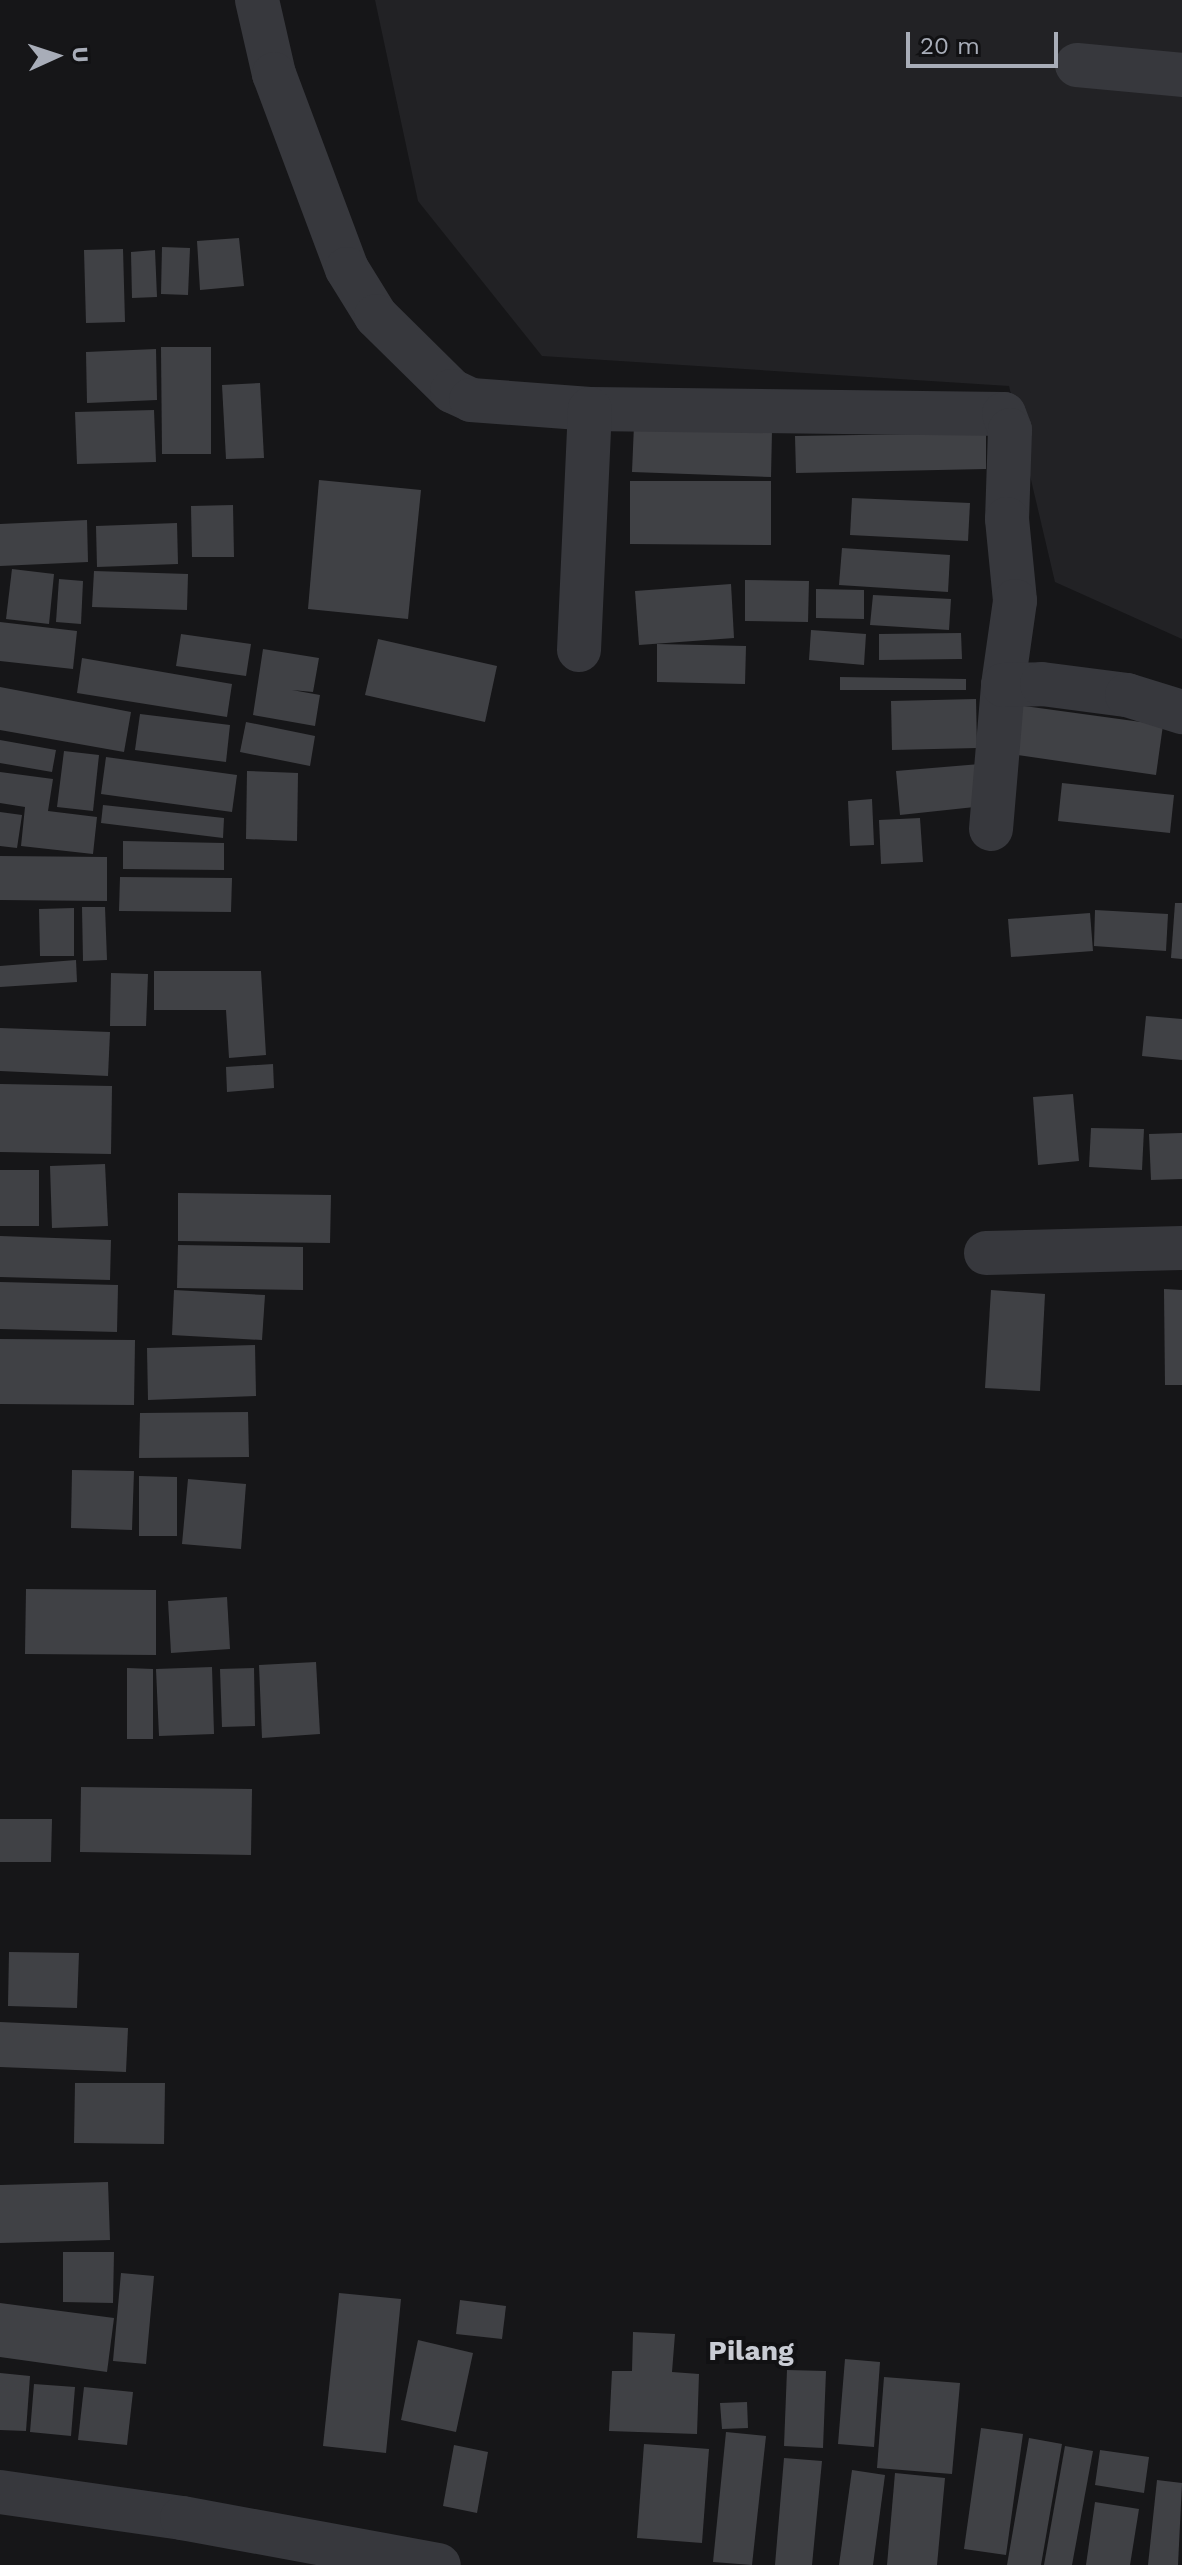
<!DOCTYPE html>
<style>
body{margin:0}
#map{position:relative;width:1182px;height:2565px;overflow:hidden;background:#161618;font-family:"Work Sans",sans-serif}
div>[style]{position:absolute}
.built>*{inset:0;background:#222225}
.building>*{inset:0;background:#404145}
.minor>*{height:44px;margin:-22px;padding:0 22px;transform-origin:22px;border-radius:22px;background:#37383d}
span{translate:-50% -50%;white-space:nowrap;text-align:center;line-height:1.15;-webkit-text-stroke:8px #111113;paint-order:stroke}
.quarter-label{font-size:28px;color:#c9ccd4;font-weight:700}
.north{position:absolute;left:16px;top:16px;width:80px;height:80px;-webkit-text-stroke:6px #111113;paint-order:stroke;rotate:87deg;font-size:22px;font-weight:700;line-height:32px;text-align:center;color:#a8adb8}
.north::after{content:'';display:block;margin:auto;width:28px;height:36px;background:#a8adb8;clip-path:polygon(50% 0,100% 100%,50% 72%,0 100%)}
.scale{position:absolute;left:906px;top:32px;width:152px;height:36px;box-sizing:border-box;border:4px solid #a8adb8;border-top:0;padding-left:10px;font-size:24px;line-height:28px;white-space:nowrap;color:#a8adb8;-webkit-text-stroke:6px #111113;paint-order:stroke}
</style>
<div id="map">
<div class="built">
<i style="clip-path:polygon(375px 0,1182px 0,1182px 639px,1055px 582px,1009px 386px,542px 356px,418px 201px)"></i>
</div>
<div class="building">
<i style="clip-path:polygon(239px 238px,244px 286px,200px 290px,197px 241px)"></i>
<i style="clip-path:polygon(162px 247px,190px 248px,188px 295px,161px 294px)"></i>
<i style="clip-path:polygon(123px 249px,125px 322px,86px 323px,84px 250px)"></i>
<i style="clip-path:polygon(155px 250px,157px 297px,132px 298px,131px 252px)"></i>
<i style="clip-path:polygon(161px 347px,211px 347px,211px 454px,162px 454px)"></i>
<i style="clip-path:polygon(156px 349px,157px 400px,87px 403px,86px 352px)"></i>
<i style="clip-path:polygon(260px 383px,264px 458px,226px 459px,222px 385px)"></i>
<i style="clip-path:polygon(154px 410px,156px 462px,77px 464px,75px 412px)"></i>
<i style="clip-path:polygon(634px 425px,772px 430px,771px 477px,632px 472px)"></i>
<i style="clip-path:polygon(986px 433px,986px 469px,796px 473px,795px 436px)"></i>
<i style="clip-path:polygon(319px 480px,421px 490px,408px 619px,308px 609px)"></i>
<i style="clip-path:polygon(630px 481px,771px 481px,771px 545px,630px 544px)"></i>
<i style="clip-path:polygon(852px 498px,970px 503px,968px 541px,850px 535px)"></i>
<i style="clip-path:polygon(233px 505px,234px 557px,192px 557px,191px 506px)"></i>
<i style="clip-path:polygon(87px 520px,88px 562px,0 566px,0 524px)"></i>
<i style="clip-path:polygon(177px 523px,178px 564px,97px 567px,96px 526px)"></i>
<i style="clip-path:polygon(842px 548px,950px 555px,948px 592px,839px 585px)"></i>
<i style="clip-path:polygon(12px 569px,54px 574px,49px 624px,6px 619px)"></i>
<i style="clip-path:polygon(94px 571px,188px 574px,187px 610px,92px 607px)"></i>
<i style="clip-path:polygon(59px 579px,83px 581px,81px 624px,56px 622px)"></i>
<i style="clip-path:polygon(745px 580px,809px 581px,808px 622px,745px 621px)"></i>
<i style="clip-path:polygon(731px 584px,734px 638px,639px 645px,635px 591px)"></i>
<i style="clip-path:polygon(816px 589px,864px 590px,864px 619px,816px 618px)"></i>
<i style="clip-path:polygon(873px 595px,951px 599px,949px 630px,870px 625px)"></i>
<i style="clip-path:polygon(0 622px,77px 631px,73px 669px,0 661px)"></i>
<i style="clip-path:polygon(811px 630px,866px 634px,864px 665px,809px 660px)"></i>
<i style="clip-path:polygon(961px 633px,962px 659px,879px 660px,879px 634px)"></i>
<i style="clip-path:polygon(181px 634px,251px 644px,246px 676px,176px 666px)"></i>
<i style="clip-path:polygon(378px 639px,497px 666px,485px 722px,365px 695px)"></i>
<i style="clip-path:polygon(657px 644px,746px 646px,745px 684px,657px 682px)"></i>
<i style="clip-path:polygon(263px 649px,319px 658px,313px 692px,292px 690px,320px 695px,315px 726px,253px 715px)"></i>
<i style="clip-path:polygon(82px 658px,232px 684px,227px 717px,77px 693px)"></i>
<i style="clip-path:polygon(840px 677px,966px 679px,966px 690px,840px 690px)"></i>
<i style="clip-path:polygon(0 687px,131px 712px,124px 752px,0 730px)"></i>
<i style="clip-path:polygon(976px 699px,977px 748px,892px 750px,891px 701px)"></i>
<i style="clip-path:polygon(1017px 705px,1163px 725px,1156px 775px,1010px 754px)"></i>
<i style="clip-path:polygon(140px 714px,230px 725px,226px 762px,135px 750px)"></i>
<i style="clip-path:polygon(246px 722px,315px 736px,310px 766px,240px 752px)"></i>
<i style="clip-path:polygon(0 740px,56px 750px,52px 772px,0 763px)"></i>
<i style="clip-path:polygon(64px 751px,99px 755px,93px 811px,57px 807px)"></i>
<i style="clip-path:polygon(106px 757px,237px 775px,232px 812px,101px 794px)"></i>
<i style="clip-path:polygon(980px 764px,984px 806px,900px 815px,896px 771px)"></i>
<i style="clip-path:polygon(247px 771px,298px 773px,297px 841px,246px 839px)"></i>
<i style="clip-path:polygon(0 772px,53px 779px,48px 811px,97px 817px,93px 854px,21px 846px,25px 807px,0 803px)"></i>
<i style="clip-path:polygon(1062px 783px,1174px 795px,1170px 833px,1058px 821px)"></i>
<i style="clip-path:polygon(872px 799px,874px 845px,850px 846px,848px 801px)"></i>
<i style="clip-path:polygon(103px 805px,224px 818px,223px 838px,101px 823px)"></i>
<i style="clip-path:polygon(0 812px,22px 815px,17px 848px,0 846px)"></i>
<i style="clip-path:polygon(920px 818px,923px 862px,881px 864px,879px 820px)"></i>
<i style="clip-path:polygon(123px 841px,224px 843px,224px 870px,123px 869px)"></i>
<i style="clip-path:polygon(0 856px,107px 857px,107px 901px,0 900px)"></i>
<i style="clip-path:polygon(120px 877px,232px 878px,231px 912px,119px 911px)"></i>
<i style="clip-path:polygon(1175px 903px,1182px 903px,1182px 959px,1171px 958px)"></i>
<i style="clip-path:polygon(82px 907px,105px 907px,107px 960px,83px 961px)"></i>
<i style="clip-path:polygon(74px 908px,74px 956px,40px 956px,39px 909px)"></i>
<i style="clip-path:polygon(1095px 910px,1168px 914px,1166px 951px,1094px 946px)"></i>
<i style="clip-path:polygon(1090px 913px,1093px 951px,1011px 957px,1008px 919px)"></i>
<i style="clip-path:polygon(76px 960px,77px 982px,0 987px,0 966px)"></i>
<i style="clip-path:polygon(154px 971px,261px 971px,266px 1055px,229px 1058px,226px 1010px,154px 1010px)"></i>
<i style="clip-path:polygon(111px 973px,148px 974px,146px 1026px,110px 1026px)"></i>
<i style="clip-path:polygon(1146px 1016px,1182px 1019px,1182px 1060px,1142px 1056px)"></i>
<i style="clip-path:polygon(0 1028px,110px 1032px,108px 1076px,0 1071px)"></i>
<i style="clip-path:polygon(273px 1064px,274px 1088px,227px 1092px,226px 1067px)"></i>
<i style="clip-path:polygon(0 1084px,112px 1086px,111px 1154px,0 1152px)"></i>
<i style="clip-path:polygon(1073px 1094px,1079px 1161px,1038px 1165px,1033px 1097px)"></i>
<i style="clip-path:polygon(1091px 1128px,1144px 1129px,1142px 1170px,1089px 1167px)"></i>
<i style="clip-path:polygon(1182px 1133px,1182px 1179px,1151px 1180px,1149px 1134px)"></i>
<i style="clip-path:polygon(105px 1164px,108px 1226px,52px 1228px,50px 1166px)"></i>
<i style="clip-path:polygon(0 1170px,39px 1170px,39px 1226px,0 1226px)"></i>
<i style="clip-path:polygon(178px 1193px,331px 1195px,330px 1243px,178px 1241px)"></i>
<i style="clip-path:polygon(0 1236px,111px 1240px,110px 1280px,0 1277px)"></i>
<i style="clip-path:polygon(178px 1245px,303px 1247px,303px 1290px,177px 1288px)"></i>
<i style="clip-path:polygon(0 1282px,118px 1285px,117px 1332px,0 1329px)"></i>
<i style="clip-path:polygon(1164px 1289px,1182px 1290px,1182px 1385px,1165px 1385px)"></i>
<i style="clip-path:polygon(174px 1290px,265px 1295px,262px 1340px,172px 1335px)"></i>
<i style="clip-path:polygon(991px 1290px,1045px 1294px,1040px 1391px,985px 1388px)"></i>
<i style="clip-path:polygon(0 1339px,135px 1340px,134px 1405px,0 1404px)"></i>
<i style="clip-path:polygon(255px 1345px,256px 1396px,148px 1400px,147px 1348px)"></i>
<i style="clip-path:polygon(248px 1412px,249px 1457px,139px 1458px,140px 1413px)"></i>
<i style="clip-path:polygon(72px 1470px,134px 1471px,132px 1530px,71px 1528px)"></i>
<i style="clip-path:polygon(139px 1476px,177px 1477px,177px 1536px,139px 1536px)"></i>
<i style="clip-path:polygon(188px 1479px,246px 1484px,241px 1549px,182px 1544px)"></i>
<i style="clip-path:polygon(26px 1589px,156px 1590px,156px 1655px,25px 1654px)"></i>
<i style="clip-path:polygon(227px 1597px,230px 1649px,171px 1653px,168px 1601px)"></i>
<i style="clip-path:polygon(316px 1662px,320px 1734px,262px 1738px,259px 1665px)"></i>
<i style="clip-path:polygon(212px 1667px,214px 1734px,159px 1736px,156px 1669px)"></i>
<i style="clip-path:polygon(127px 1668px,153px 1669px,153px 1739px,127px 1739px)"></i>
<i style="clip-path:polygon(254px 1668px,255px 1726px,222px 1727px,220px 1669px)"></i>
<i style="clip-path:polygon(81px 1787px,252px 1789px,251px 1855px,80px 1852px)"></i>
<i style="clip-path:polygon(0 1819px,52px 1819px,51px 1862px,0 1862px)"></i>
<i style="clip-path:polygon(9px 1952px,79px 1953px,77px 2008px,8px 2006px)"></i>
<i style="clip-path:polygon(0 2022px,128px 2028px,126px 2072px,0 2067px)"></i>
<i style="clip-path:polygon(75px 2083px,165px 2083px,164px 2144px,74px 2143px)"></i>
<i style="clip-path:polygon(108px 2182px,110px 2240px,0 2243px,0 2185px)"></i>
<i style="clip-path:polygon(63px 2252px,114px 2252px,113px 2303px,63px 2302px)"></i>
<i style="clip-path:polygon(121px 2273px,154px 2276px,146px 2364px,113px 2361px)"></i>
<i style="clip-path:polygon(339px 2293px,401px 2299px,386px 2453px,323px 2446px)"></i>
<i style="clip-path:polygon(460px 2300px,506px 2306px,502px 2339px,456px 2334px)"></i>
<i style="clip-path:polygon(0 2303px,114px 2318px,107px 2372px,0 2357px)"></i>
<i style="clip-path:polygon(633px 2332px,675px 2334px,672px 2372px,699px 2374px,697px 2434px,609px 2431px,612px 2371px,632px 2371px)"></i>
<i style="clip-path:polygon(418px 2340px,473px 2353px,456px 2432px,401px 2420px)"></i>
<i style="clip-path:polygon(845px 2359px,880px 2362px,874px 2447px,838px 2444px)"></i>
<i style="clip-path:polygon(787px 2370px,826px 2371px,823px 2448px,784px 2446px)"></i>
<i style="clip-path:polygon(0 2373px,30px 2376px,26px 2431px,0 2430px)"></i>
<i style="clip-path:polygon(884px 2377px,960px 2383px,952px 2474px,877px 2468px)"></i>
<i style="clip-path:polygon(34px 2384px,75px 2387px,71px 2436px,30px 2432px)"></i>
<i style="clip-path:polygon(84px 2387px,133px 2392px,127px 2445px,78px 2440px)"></i>
<i style="clip-path:polygon(747px 2402px,748px 2428px,722px 2429px,720px 2403px)"></i>
<i style="clip-path:polygon(981px 2428px,1023px 2434px,1006px 2555px,964px 2549px)"></i>
<i style="clip-path:polygon(726px 2432px,766px 2436px,752px 2565px,713px 2562px)"></i>
<i style="clip-path:polygon(1029px 2438px,1062px 2444px,1041px 2565px,1007px 2565px)"></i>
<i style="clip-path:polygon(644px 2444px,709px 2449px,702px 2543px,637px 2538px)"></i>
<i style="clip-path:polygon(454px 2445px,488px 2452px,477px 2513px,443px 2506px)"></i>
<i style="clip-path:polygon(1065px 2446px,1093px 2451px,1072px 2565px,1044px 2565px)"></i>
<i style="clip-path:polygon(1100px 2450px,1149px 2457px,1144px 2493px,1095px 2485px)"></i>
<i style="clip-path:polygon(784px 2458px,822px 2461px,812px 2565px,775px 2565px)"></i>
<i style="clip-path:polygon(852px 2470px,885px 2475px,873px 2565px,839px 2565px)"></i>
<i style="clip-path:polygon(895px 2473px,945px 2478px,937px 2565px,887px 2565px)"></i>
<i style="clip-path:polygon(1157px 2480px,1182px 2483px,1178px 2565px,1148px 2565px)"></i>
<i style="clip-path:polygon(1095px 2502px,1139px 2509px,1130px 2565px,1086px 2565px)"></i>
</div>
<div class="minor">
<i style="left:257px;top:0;width:76px;rotate:77.1deg"></i>
<i style="left:274px;top:74px;width:208px;rotate:69.5deg"></i>
<i style="left:347px;top:269px;width:55px;rotate:58.3deg"></i>
<i style="left:376px;top:316px;width:107px;rotate:44.6deg"></i>
<i style="left:452px;top:391px;width:21px;rotate:25deg"></i>
<i style="left:471px;top:400px;width:119px;rotate:4.3deg"></i>
<i style="left:590px;top:409px;width:414px;rotate:0.7deg"></i>
<i style="left:1004px;top:414px;width:17px;rotate:69deg"></i>
<i style="left:1010px;top:430px;width:89px;rotate:91.9deg"></i>
<i style="left:1007px;top:519px;width:82px;rotate:84.4deg"></i>
<i style="left:1015px;top:601px;width:85px;rotate:98.1deg"></i>
<i style="left:1077px;top:65px;width:105px;rotate:5.4deg"></i>
<i style="left:579px;top:650px;width:241px;rotate:-87.4deg"></i>
<i style="left:991px;top:829px;width:144px;rotate:-85.2deg"></i>
<i style="left:1003px;top:685px;width:39px;rotate:-1deg"></i>
<i style="left:1042px;top:684px;width:86px;rotate:7.4deg"></i>
<i style="left:1127px;top:695px;width:58px;rotate:17.2deg"></i>
<i style="left:986px;top:1253px;width:196px;rotate:-1.5deg"></i>
<i style="left:0;top:2492px;width:184px;rotate:8.1deg"></i>
<i style="left:182px;top:2518px;width:261px;rotate:10.4deg"></i>
</div>
<div class="quarter-label">
<span style="left:751px;top:2351px">Pilang</span>
</div>
<div class="north">U</div>
<div class="scale">20 m</div>
</div>
